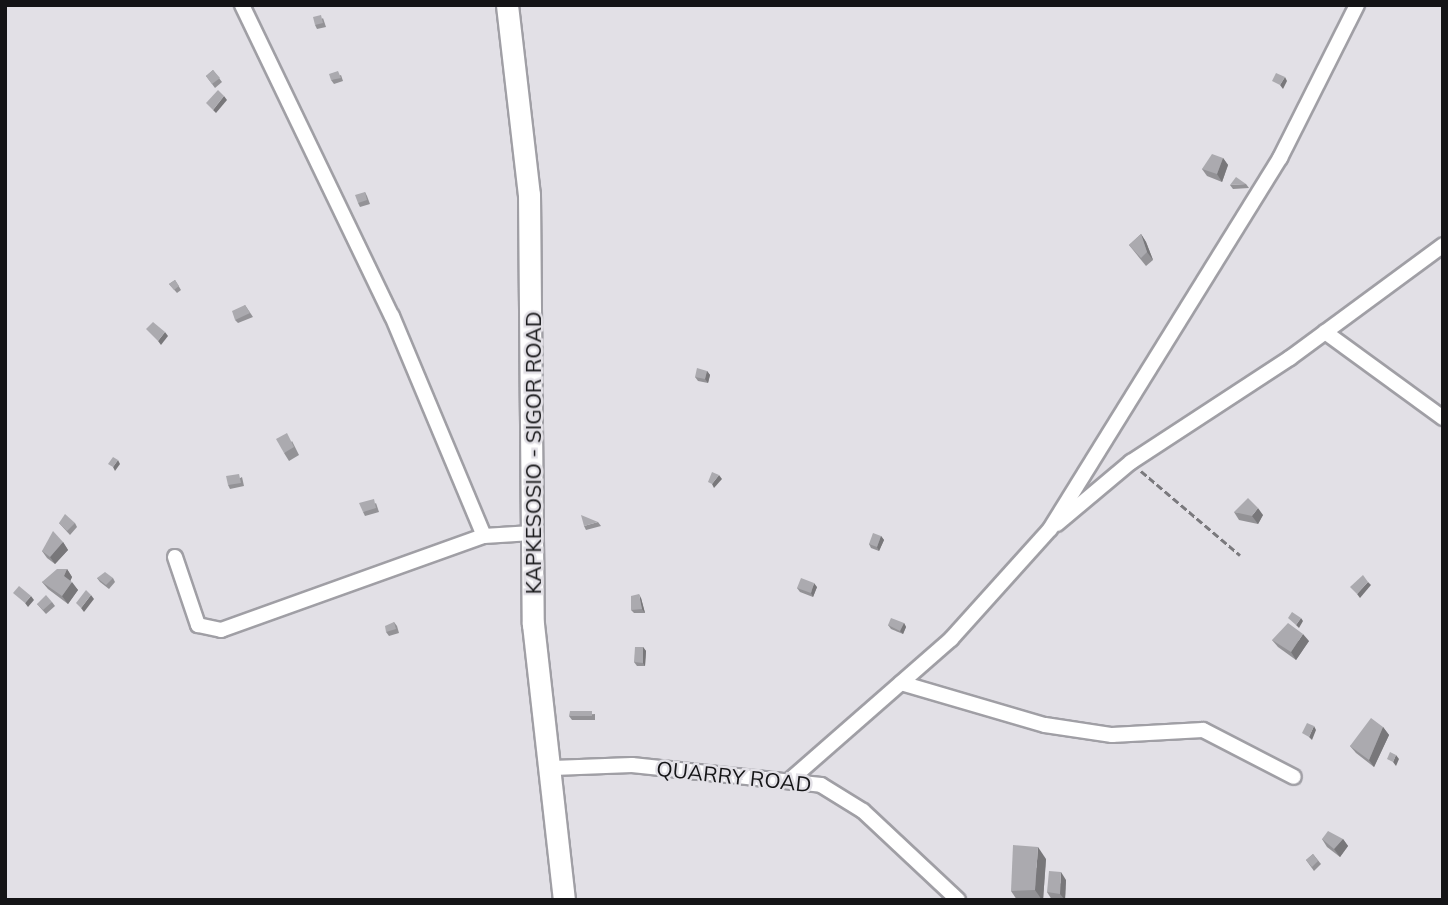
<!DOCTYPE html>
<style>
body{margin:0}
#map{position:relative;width:1448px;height:905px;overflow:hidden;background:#e2e0e6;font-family:Mulish,sans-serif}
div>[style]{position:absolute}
.path>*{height:2.5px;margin-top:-1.25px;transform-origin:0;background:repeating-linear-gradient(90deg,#7a797d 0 7px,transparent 0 10.5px)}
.roads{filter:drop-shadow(2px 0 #a09fa5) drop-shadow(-2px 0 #a09fa5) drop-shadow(0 2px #a09fa5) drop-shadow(0 -2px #a09fa5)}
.minor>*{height:14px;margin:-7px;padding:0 7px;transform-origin:7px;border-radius:7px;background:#fff}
.secondary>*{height:21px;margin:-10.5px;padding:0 10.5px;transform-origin:10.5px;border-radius:10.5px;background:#fff}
.wall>*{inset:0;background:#939296}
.shaded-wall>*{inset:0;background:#78777a}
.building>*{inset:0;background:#abaaaf}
span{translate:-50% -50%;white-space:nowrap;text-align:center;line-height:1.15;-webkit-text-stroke:5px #e2e0e6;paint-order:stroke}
.street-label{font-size:21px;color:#141416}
.frame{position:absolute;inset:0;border:7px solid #141416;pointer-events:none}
</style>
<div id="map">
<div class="path">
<i style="left:1141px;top:471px;width:130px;rotate:40.3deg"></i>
</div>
<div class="roads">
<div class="minor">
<i style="left:242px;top:5px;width:345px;rotate:64.3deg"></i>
<i style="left:392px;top:316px;width:238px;rotate:67.3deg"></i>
<i style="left:1325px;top:332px;width:146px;rotate:36.1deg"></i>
<i style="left:1057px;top:524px;width:97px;rotate:-40deg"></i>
<i style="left:1131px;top:462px;width:190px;rotate:-33.2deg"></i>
<i style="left:1290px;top:358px;width:190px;rotate:-36.4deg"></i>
<i style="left:175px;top:557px;width:72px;rotate:71.3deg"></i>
<i style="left:198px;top:625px;width:24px;rotate:12deg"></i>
<i style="left:221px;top:630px;width:279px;rotate:-19.7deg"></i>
<i style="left:484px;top:536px;width:48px;rotate:-3.6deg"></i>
<i style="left:901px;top:683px;width:150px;rotate:16.3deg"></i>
<i style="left:1045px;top:725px;width:68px;rotate:8.5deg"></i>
<i style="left:1112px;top:735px;width:91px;rotate:-3.1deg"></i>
<i style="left:1203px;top:730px;width:102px;rotate:27.3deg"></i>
<i style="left:553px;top:768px;width:79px;rotate:-2.2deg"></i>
<i style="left:632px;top:765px;width:190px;rotate:6deg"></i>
<i style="left:821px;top:785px;width:49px;rotate:31.8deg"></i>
<i style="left:863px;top:811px;width:130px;rotate:43.1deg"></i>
<i style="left:790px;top:780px;width:214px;rotate:-41.2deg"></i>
<i style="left:951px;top:639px;width:148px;rotate:-48deg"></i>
<i style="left:1050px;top:529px;width:437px;rotate:-58.2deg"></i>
<i style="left:1280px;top:158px;width:171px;rotate:-63.3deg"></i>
</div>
<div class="secondary">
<i style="left:507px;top:5px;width:190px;rotate:83.4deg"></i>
<i style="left:529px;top:194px;width:430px;rotate:89.5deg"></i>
<i style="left:533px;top:624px;width:278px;rotate:83.6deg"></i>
</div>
</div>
<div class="wall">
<i style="clip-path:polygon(323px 18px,326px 27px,317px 29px,315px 25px)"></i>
<i style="clip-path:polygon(213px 70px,222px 82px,215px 88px,206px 76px)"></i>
<i style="clip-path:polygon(341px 75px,343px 81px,334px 84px,331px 80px)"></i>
<i style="clip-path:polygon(1223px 158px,1228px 165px,1222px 182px,1207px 176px,1202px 169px)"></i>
<i style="clip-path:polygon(1246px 184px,1249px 188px,1233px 189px,1230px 185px)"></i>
<i style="clip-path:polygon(365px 192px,367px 196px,370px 204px,360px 207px,358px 203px)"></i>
<i style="clip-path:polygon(1141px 234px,1146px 242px,1153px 260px,1146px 266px,1129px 245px)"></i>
<i style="clip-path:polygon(175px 280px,181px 290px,177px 293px,169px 284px)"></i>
<i style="clip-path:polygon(245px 305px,253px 317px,238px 323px,235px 320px)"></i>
<i style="clip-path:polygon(707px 371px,710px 375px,708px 383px,698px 381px,695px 377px)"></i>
<i style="clip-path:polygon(292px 441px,299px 455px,289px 461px,284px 453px)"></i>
<i style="clip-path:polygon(242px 477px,244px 486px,230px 489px,228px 485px)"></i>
<i style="clip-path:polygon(376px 503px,379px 512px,365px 516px,363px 512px)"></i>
<i style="clip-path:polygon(1234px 512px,1263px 515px,1258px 524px,1239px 520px)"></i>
<i style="clip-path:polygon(598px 522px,601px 526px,586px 530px,584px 526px)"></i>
<i style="clip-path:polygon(59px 523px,75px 523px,77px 527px,70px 535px)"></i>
<i style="clip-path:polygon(881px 536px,884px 540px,879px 551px,871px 548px,869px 544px)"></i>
<i style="clip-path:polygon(63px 542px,68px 550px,55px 564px,47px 558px,42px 551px)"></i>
<i style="clip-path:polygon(67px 569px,72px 577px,70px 581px,78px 590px,68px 604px,48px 589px,42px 582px)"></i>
<i style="clip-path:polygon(97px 578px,113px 578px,115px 582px,109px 589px,100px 582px)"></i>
<i style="clip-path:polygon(817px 587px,813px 597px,800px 592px,797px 588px)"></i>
<i style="clip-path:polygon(641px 598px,645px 613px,634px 613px,631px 610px)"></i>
<i style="clip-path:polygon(52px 602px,55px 606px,46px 614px,37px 604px)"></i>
<i style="clip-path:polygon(394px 622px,397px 626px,399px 633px,389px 636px,386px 632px)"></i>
<i style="clip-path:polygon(904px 623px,906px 627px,903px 634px,891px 629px,888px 625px)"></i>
<i style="clip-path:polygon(1272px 640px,1309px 641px,1296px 660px,1278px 647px)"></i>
<i style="clip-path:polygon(643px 647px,646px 651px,645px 666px,637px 666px,634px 662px)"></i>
<i style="clip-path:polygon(595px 714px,595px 720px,572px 720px,569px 716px)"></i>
<i style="clip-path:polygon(1383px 727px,1389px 735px,1374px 767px,1356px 753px,1350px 746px)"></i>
<i style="clip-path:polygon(1322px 839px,1343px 839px,1348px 846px,1340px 857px,1327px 847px)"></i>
<i style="clip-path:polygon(1313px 854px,1321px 864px,1314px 871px,1306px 860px)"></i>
<i style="clip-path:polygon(1046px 859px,1043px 900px,1017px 900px,1011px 891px)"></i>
<i style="clip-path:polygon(1066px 880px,1065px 900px,1052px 900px,1047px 892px)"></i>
</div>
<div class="shaded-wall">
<i style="clip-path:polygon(1285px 77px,1287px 81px,1283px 89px,1280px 85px)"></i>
<i style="clip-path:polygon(224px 96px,227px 100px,216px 113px,213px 110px)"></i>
<i style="clip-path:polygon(1223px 158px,1228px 165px,1222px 182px,1217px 174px)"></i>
<i style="clip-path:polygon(1141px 234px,1146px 242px,1153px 260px,1147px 252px)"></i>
<i style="clip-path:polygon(165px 332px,168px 336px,161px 345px,158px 341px)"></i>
<i style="clip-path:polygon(707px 371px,710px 375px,708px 383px,705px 379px)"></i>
<i style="clip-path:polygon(118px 460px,120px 464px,115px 471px,113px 467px)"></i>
<i style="clip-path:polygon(719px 475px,722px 479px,714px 488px,712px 484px)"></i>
<i style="clip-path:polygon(1258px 508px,1263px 515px,1258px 524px,1252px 516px)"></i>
<i style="clip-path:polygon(881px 536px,884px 540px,879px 551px,877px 547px)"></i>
<i style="clip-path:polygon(63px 542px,68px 550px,55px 564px,50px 557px)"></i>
<i style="clip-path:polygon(67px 569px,72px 577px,69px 584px,64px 576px)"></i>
<i style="clip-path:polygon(72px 582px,78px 590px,68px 604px,62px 596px)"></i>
<i style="clip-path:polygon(1368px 582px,1371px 585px,1360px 598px,1357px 594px)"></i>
<i style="clip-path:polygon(814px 583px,817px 587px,813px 597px,811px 593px)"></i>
<i style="clip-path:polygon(639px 594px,641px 598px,645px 613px,642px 609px)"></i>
<i style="clip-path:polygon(91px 595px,94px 599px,84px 612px,81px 608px)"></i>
<i style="clip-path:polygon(31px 596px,34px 600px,28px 607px,25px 603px)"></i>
<i style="clip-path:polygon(1301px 618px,1303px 621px,1299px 628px,1296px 625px)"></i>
<i style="clip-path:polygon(904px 623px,906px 627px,903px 634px,900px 631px)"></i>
<i style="clip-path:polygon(1303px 634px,1309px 641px,1296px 660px,1291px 652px)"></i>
<i style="clip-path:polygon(643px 647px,646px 651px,645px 666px,643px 663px)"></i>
<i style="clip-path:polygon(1314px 726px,1316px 730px,1312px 740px,1309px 737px)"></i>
<i style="clip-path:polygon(1383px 727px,1389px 735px,1374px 767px,1369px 760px)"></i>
<i style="clip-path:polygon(1396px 755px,1399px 759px,1396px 766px,1393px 762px)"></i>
<i style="clip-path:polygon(1343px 839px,1348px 846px,1340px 857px,1334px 849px)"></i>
<i style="clip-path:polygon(1038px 847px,1046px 859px,1043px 900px,1042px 900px,1035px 890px)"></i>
<i style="clip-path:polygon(1061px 872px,1066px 880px,1065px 900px,1060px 894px)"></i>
</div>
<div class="building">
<i style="clip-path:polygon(321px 15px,323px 23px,315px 25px,313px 17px)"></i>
<i style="clip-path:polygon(213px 70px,220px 78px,212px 84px,206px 76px)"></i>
<i style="clip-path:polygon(338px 71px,341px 78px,331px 80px,329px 74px)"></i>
<i style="clip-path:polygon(1276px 73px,1285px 77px,1280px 85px,1272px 81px)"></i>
<i style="clip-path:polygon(218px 90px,224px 96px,213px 110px,206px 103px)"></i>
<i style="clip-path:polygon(1212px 154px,1223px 158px,1217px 174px,1202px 169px)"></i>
<i style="clip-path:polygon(1236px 177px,1246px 184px,1230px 185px)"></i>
<i style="clip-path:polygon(365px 192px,367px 200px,358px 203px,355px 195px)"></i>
<i style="clip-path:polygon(1141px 234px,1147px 252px,1141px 258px,1129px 245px)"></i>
<i style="clip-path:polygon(175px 280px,179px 286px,174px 290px,169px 284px)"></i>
<i style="clip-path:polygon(245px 305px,250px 313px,235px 320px,232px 311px)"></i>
<i style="clip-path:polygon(153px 322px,165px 332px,158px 341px,146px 329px)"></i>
<i style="clip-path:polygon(697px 368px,707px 371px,705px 379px,695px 377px)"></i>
<i style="clip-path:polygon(287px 433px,294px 447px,284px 453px,276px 439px)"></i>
<i style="clip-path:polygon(113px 457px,118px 460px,113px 467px,108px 464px)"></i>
<i style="clip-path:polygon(712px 472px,719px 475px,712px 484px,708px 482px)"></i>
<i style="clip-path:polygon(239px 474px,241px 483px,228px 485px,226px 476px)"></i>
<i style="clip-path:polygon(1248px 498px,1258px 508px,1252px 516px,1234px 512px)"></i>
<i style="clip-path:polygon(374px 499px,376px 508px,363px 512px,359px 503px)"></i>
<i style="clip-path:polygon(65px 514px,75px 523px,67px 531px,59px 523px)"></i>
<i style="clip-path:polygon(581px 515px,598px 522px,584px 526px)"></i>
<i style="clip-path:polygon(53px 531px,63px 542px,50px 557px,42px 551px)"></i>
<i style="clip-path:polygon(873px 533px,881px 536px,877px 547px,869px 544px)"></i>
<i style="clip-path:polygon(57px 569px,67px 569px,64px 576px,72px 582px,62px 596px,42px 582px)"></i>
<i style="clip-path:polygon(105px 572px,113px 578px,106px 585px,97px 578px)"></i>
<i style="clip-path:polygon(1363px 575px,1368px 582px,1357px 594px,1350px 587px)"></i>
<i style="clip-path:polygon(801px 578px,814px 583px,811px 593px,797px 588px)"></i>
<i style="clip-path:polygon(19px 586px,31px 596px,25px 603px,13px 593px)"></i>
<i style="clip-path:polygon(86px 590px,91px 595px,81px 608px,76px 603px)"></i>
<i style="clip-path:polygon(639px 594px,642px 609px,631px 610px,631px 596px)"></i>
<i style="clip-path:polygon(46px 595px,52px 602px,43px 610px,37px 604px)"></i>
<i style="clip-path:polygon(1292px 612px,1301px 618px,1296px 625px,1288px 618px)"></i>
<i style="clip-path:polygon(891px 618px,904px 623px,900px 631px,888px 625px)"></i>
<i style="clip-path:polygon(394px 622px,396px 629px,386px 632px,385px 626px)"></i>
<i style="clip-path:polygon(1288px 623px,1303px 634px,1291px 652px,1272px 640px)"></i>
<i style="clip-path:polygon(635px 647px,643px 647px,643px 663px,634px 662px)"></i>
<i style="clip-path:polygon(570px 711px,592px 711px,592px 716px,569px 716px)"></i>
<i style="clip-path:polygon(1371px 718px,1383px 727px,1369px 760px,1350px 746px)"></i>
<i style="clip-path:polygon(1307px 723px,1314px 726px,1309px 737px,1302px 733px)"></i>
<i style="clip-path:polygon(1390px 752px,1396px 755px,1393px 762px,1387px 759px)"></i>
<i style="clip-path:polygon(1328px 831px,1343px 839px,1334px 849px,1322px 839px)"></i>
<i style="clip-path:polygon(1013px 845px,1038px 847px,1035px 890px,1011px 891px)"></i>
<i style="clip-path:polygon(1313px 854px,1318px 861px,1312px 867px,1306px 860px)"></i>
<i style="clip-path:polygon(1049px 871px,1061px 872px,1060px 894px,1047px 892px)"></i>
</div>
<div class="street-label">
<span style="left:533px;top:453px;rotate:-90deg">KAPKESOSIO - SIGOR ROAD</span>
<span style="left:734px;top:776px;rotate:6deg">QUARRY ROAD</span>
</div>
<div class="frame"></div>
</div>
